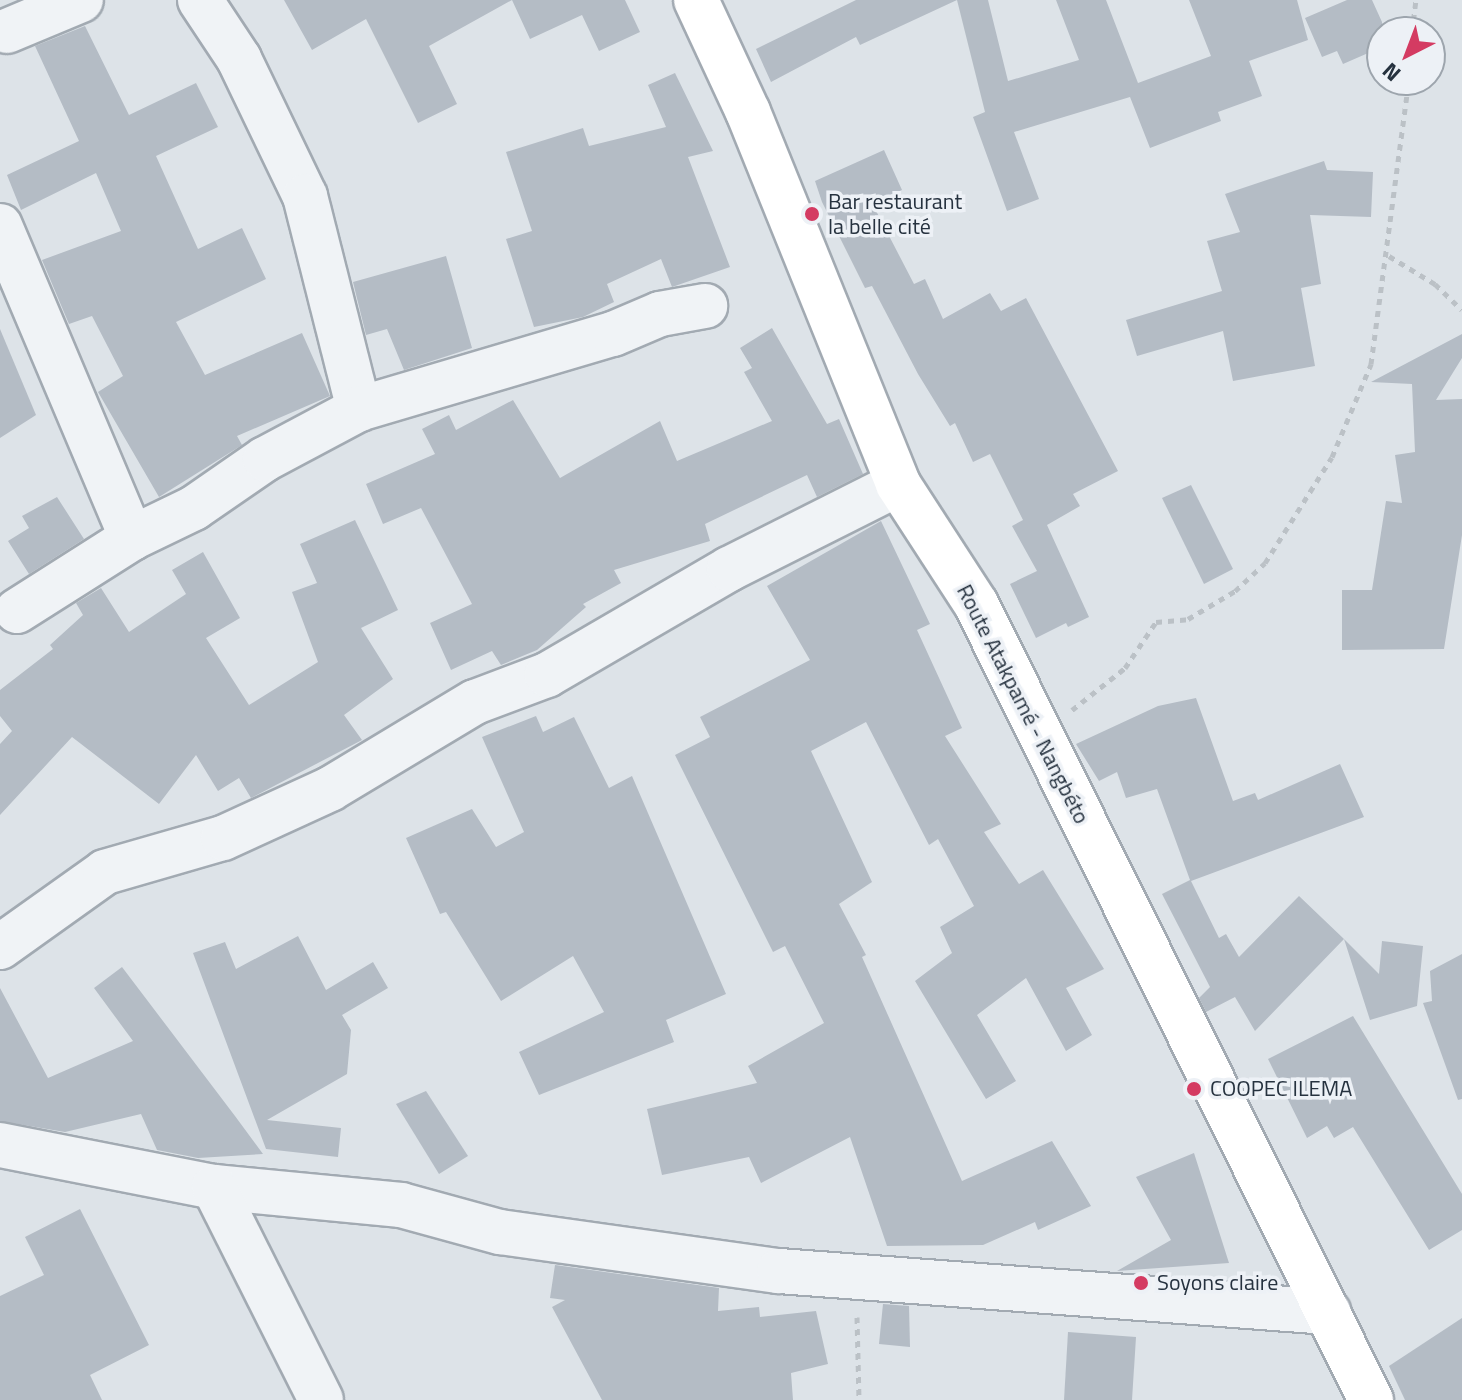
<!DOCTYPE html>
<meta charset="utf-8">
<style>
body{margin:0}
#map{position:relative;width:1462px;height:1400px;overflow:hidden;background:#dde3e8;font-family:"Titillium Web",sans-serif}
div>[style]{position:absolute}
.building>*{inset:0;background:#b4bcc5}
.path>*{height:5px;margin-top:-2.5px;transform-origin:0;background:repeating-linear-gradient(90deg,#bbc1c6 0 6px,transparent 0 12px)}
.roads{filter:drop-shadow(2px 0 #a2aab2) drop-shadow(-2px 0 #a2aab2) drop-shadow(0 2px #a2aab2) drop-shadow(0 -2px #a2aab2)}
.street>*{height:44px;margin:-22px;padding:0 22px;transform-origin:22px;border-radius:22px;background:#f0f3f6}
.secondary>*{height:44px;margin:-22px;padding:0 22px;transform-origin:22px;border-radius:22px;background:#fff}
.dots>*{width:22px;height:22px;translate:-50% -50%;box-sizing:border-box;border:4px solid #edf1f6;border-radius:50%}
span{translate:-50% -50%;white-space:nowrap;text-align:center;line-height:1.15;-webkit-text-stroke:7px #edf1f6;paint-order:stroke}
.poi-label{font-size:22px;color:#26323f}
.left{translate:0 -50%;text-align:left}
.street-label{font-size:22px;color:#26323f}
.north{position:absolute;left:1366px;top:16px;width:80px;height:80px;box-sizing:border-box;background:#edf1f6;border:2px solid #9da5ad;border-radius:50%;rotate:222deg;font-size:22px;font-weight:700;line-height:32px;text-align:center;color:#26323f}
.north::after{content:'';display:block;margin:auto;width:28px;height:36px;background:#d43b62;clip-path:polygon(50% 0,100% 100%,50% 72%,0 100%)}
</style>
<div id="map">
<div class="building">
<i style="clip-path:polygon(284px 0,625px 0,640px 32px,599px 51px,582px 15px,530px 39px,512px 0,429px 46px,457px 104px,418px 123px,366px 19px,312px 50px)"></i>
<i style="clip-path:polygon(856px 0,988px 0,1008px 81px,1079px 60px,1056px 0,1106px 0,1138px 83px,1211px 56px,1189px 0,1297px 0,1308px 40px,1249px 61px,1262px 96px,1218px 112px,1221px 121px,1150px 148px,1130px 97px,1014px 132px,1039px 199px,1007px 211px,973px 117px,985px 112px,957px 0,860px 45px,856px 37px,771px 82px,756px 49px)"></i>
<i style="clip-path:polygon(1347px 0,1372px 0,1382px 22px,1382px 47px,1343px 64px,1337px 51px,1322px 57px,1305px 18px)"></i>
<i style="clip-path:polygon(85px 26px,129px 115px,196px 83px,218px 127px,156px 156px,198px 249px,242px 228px,266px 279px,176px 322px,205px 375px,302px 333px,330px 396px,237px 436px,242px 445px,159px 497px,98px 392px,123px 376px,92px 316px,69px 324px,42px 260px,121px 231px,96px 173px,21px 210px,7px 175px,79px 141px,35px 46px)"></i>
<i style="clip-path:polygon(675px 73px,713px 151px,688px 157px,730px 267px,672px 287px,661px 259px,607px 284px,614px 302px,583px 317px,534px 327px,506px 239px,532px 231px,506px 152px,583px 128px,589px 146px,666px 127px,648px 85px)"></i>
<i style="clip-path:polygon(884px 150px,902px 190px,872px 203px,914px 284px,925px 279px,943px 319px,990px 293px,1001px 311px,1026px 298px,1118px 471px,1073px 494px,1080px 506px,1047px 525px,1089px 617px,1068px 627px,1066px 623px,1036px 638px,1010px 584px,1037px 571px,1012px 526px,1023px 520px,990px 454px,973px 462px,955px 423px,950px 426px,918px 374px,872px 286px,865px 288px,822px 202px,815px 181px)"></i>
<i style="clip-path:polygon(1324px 161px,1327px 170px,1373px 172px,1371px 217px,1310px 215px,1321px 284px,1301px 288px,1315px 366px,1233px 381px,1223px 331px,1137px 356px,1126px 320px,1222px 291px,1207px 241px,1240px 232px,1225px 194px)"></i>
<i style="clip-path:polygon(446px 256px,472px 348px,404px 370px,387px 329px,366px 335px,353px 282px)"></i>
<i style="clip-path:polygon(772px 328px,827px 424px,839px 419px,863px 474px,817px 497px,807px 475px,705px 524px,710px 541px,614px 570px,621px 583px,583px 604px,586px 607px,537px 650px,501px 665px,492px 651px,451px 670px,430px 623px,472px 604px,421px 508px,383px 524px,366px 484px,435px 454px,422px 429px,449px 415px,456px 430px,513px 400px,560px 478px,660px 421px,677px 461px,772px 421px,744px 372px,752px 368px,740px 348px)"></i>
<i style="clip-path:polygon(0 329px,36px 415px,0 438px)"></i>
<i style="clip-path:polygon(1462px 334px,1462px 358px,1436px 400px,1462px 399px,1462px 535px,1444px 649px,1342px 650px,1342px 590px,1372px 590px,1386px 501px,1402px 503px,1395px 455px,1415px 452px,1412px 384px,1371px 382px)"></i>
<i style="clip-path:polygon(1191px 485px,1233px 569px,1204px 584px,1162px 498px)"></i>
<i style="clip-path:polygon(57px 497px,84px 539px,29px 574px,8px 541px,29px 528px,22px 516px)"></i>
<i style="clip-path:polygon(355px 520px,398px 610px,361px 628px,393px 679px,344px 715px,362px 740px,251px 798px,239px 778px,218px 791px,196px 755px,159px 804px,72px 737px,0 815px,0 744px,12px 731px,0 716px,0 690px,53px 649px,50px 645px,83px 615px,76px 603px,101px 588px,129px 632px,186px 594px,172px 570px,203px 552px,240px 618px,206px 638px,249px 705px,318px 662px,292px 592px,317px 583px,300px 544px)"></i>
<i style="clip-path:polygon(881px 521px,930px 624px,917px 630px,962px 728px,945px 736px,1001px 824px,984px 832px,1019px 884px,1043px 870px,1104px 969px,1066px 988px,1092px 1035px,1066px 1051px,1026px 978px,977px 1015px,1016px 1081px,986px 1099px,915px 981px,952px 953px,940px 927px,974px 906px,938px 839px,929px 845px,866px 722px,811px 751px,872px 882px,839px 904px,866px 955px,862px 957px,962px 1181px,1052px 1141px,1091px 1206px,1038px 1230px,1035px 1222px,983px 1245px,887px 1246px,850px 1137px,761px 1183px,749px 1157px,662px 1175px,647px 1109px,757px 1083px,748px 1066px,824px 1023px,785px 946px,773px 952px,675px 755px,710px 737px,700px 717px,810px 660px,767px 586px)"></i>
<i style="clip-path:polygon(1196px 698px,1233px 801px,1255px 793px,1258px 800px,1340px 764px,1364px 817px,1191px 881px,1219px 938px,1226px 934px,1239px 957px,1299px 896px,1344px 939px,1255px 1031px,1235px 997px,1206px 1012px,1199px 998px,1210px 987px,1162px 894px,1190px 880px,1157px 789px,1126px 798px,1117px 772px,1099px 781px,1076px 744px,1158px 706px)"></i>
<i style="clip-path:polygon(536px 716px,543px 732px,574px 717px,609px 788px,632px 776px,726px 994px,666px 1020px,674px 1042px,539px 1095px,519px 1052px,604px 1012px,573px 956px,501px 1001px,446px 912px,440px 914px,406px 838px,472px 809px,496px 847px,524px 832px,482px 737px)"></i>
<i style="clip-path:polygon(298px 936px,326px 990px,373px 962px,388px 988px,342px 1015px,351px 1030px,347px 1074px,267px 1120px,341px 1128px,338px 1157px,266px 1149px,193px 953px,225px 942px,236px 969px)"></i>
<i style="clip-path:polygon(1344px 939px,1379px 974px,1382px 941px,1423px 946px,1417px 1006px,1370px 1020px)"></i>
<i style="clip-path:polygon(1462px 954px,1462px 1099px,1458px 1100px,1423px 1003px,1432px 1001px,1430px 971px)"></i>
<i style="clip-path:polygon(122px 967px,235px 1116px,263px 1154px,198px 1158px,157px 1150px,141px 1114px,65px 1132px,0 1121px,0 988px,48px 1078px,133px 1041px,94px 988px)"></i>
<i style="clip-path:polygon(1353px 1016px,1462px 1194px,1462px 1230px,1429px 1250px,1353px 1127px,1334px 1138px,1327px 1126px,1307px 1138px,1268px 1059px)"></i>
<i style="clip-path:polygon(426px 1091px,468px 1156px,439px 1174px,396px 1104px)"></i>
<i style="clip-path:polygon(1194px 1153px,1229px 1263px,1117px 1271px,1171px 1240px,1136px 1177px)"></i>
<i style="clip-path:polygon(80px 1209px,149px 1345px,90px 1375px,102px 1400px,0 1400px,0 1296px,44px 1275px,25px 1237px)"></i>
<i style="clip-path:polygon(555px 1265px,719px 1288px,718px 1311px,759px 1307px,760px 1317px,816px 1311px,828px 1364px,791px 1373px,793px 1400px,602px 1400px,552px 1307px,565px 1300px,550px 1298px)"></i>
<i style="clip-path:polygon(883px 1304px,909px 1306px,910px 1347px,879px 1344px)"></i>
<i style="clip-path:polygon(1462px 1318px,1462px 1400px,1405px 1400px,1389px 1366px)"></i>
<i style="clip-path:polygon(1068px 1332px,1136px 1337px,1132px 1400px,1064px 1400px)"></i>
</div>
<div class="path">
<i style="left:1412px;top:32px;width:32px;rotate:-83deg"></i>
<i style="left:1389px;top:256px;width:54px;rotate:31.3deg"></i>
<i style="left:1435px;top:284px;width:37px;rotate:44deg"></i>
<i style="left:1072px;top:710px;width:68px;rotate:-38.4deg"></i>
<i style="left:1125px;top:668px;width:55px;rotate:-56deg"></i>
<i style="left:1156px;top:622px;width:32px;rotate:-5deg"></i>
<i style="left:1188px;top:619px;width:55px;rotate:-30.8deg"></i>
<i style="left:1235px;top:591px;width:41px;rotate:-43deg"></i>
<i style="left:1265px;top:563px;width:125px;rotate:-57.7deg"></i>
<i style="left:1332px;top:457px;width:101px;rotate:-67.2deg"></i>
<i style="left:1371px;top:364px;width:287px;rotate:-82.4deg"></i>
<i style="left:857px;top:1317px;width:83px;rotate:88.6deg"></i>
</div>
<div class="roads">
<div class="street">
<i style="left:200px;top:0;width:71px;rotate:56.5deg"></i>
<i style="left:239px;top:59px;width:152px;rotate:64.3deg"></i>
<i style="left:305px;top:196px;width:220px;rotate:75.8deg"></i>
<i style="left:7px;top:31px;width:80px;rotate:-22.7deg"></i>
<i style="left:0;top:226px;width:339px;rotate:67.1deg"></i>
<i style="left:17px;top:611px;width:136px;rotate:-32.4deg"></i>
<i style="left:132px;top:538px;width:69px;rotate:-25.8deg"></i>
<i style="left:194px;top:508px;width:86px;rotate:-34.6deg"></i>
<i style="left:265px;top:459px;width:106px;rotate:-28deg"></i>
<i style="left:359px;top:409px;width:265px;rotate:-16.5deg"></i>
<i style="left:613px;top:334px;width:51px;rotate:-23.1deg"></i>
<i style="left:660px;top:314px;width:46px;rotate:-10.1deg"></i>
<i style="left:0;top:947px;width:129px;rotate:-35.5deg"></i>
<i style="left:105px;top:872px;width:123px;rotate:-16.1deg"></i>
<i style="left:223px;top:838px;width:118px;rotate:-24.6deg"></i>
<i style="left:330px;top:789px;width:169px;rotate:-31deg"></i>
<i style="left:475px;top:702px;width:77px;rotate:-20.6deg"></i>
<i style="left:547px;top:675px;width:211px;rotate:-30.2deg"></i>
<i style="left:729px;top:569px;width:189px;rotate:-26.7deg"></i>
<i style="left:0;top:1145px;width:218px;rotate:11.1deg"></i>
<i style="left:214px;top:1187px;width:188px;rotate:5.5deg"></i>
<i style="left:401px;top:1205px;width:103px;rotate:15.3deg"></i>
<i style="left:500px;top:1232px;width:282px;rotate:8deg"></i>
<i style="left:779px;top:1271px;width:551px;rotate:4.27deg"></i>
<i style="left:214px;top:1187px;width:238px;rotate:63.3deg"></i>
</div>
<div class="secondary">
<i style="left:696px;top:0;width:123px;rotate:65.1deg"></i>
<i style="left:748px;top:112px;width:401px;rotate:68deg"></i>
<i style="left:898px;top:484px;width:143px;rotate:57deg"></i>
<i style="left:976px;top:604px;width:889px;rotate:63.61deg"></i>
</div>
</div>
<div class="dots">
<i style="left:812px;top:214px;background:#d43b62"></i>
<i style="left:1194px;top:1089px;background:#d43b62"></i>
<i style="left:1141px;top:1283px;background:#d43b62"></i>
</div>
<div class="poi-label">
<span class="left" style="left:828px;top:214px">Bar restaurant<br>la belle cité</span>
<span class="left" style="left:1210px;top:1089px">COOPEC ILEMA</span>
<span class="left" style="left:1157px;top:1283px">Soyons claire</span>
</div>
<div class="street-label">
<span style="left:1023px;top:704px;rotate:63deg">Route Atakpamé - Nangbéto</span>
</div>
<div class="north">N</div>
</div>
